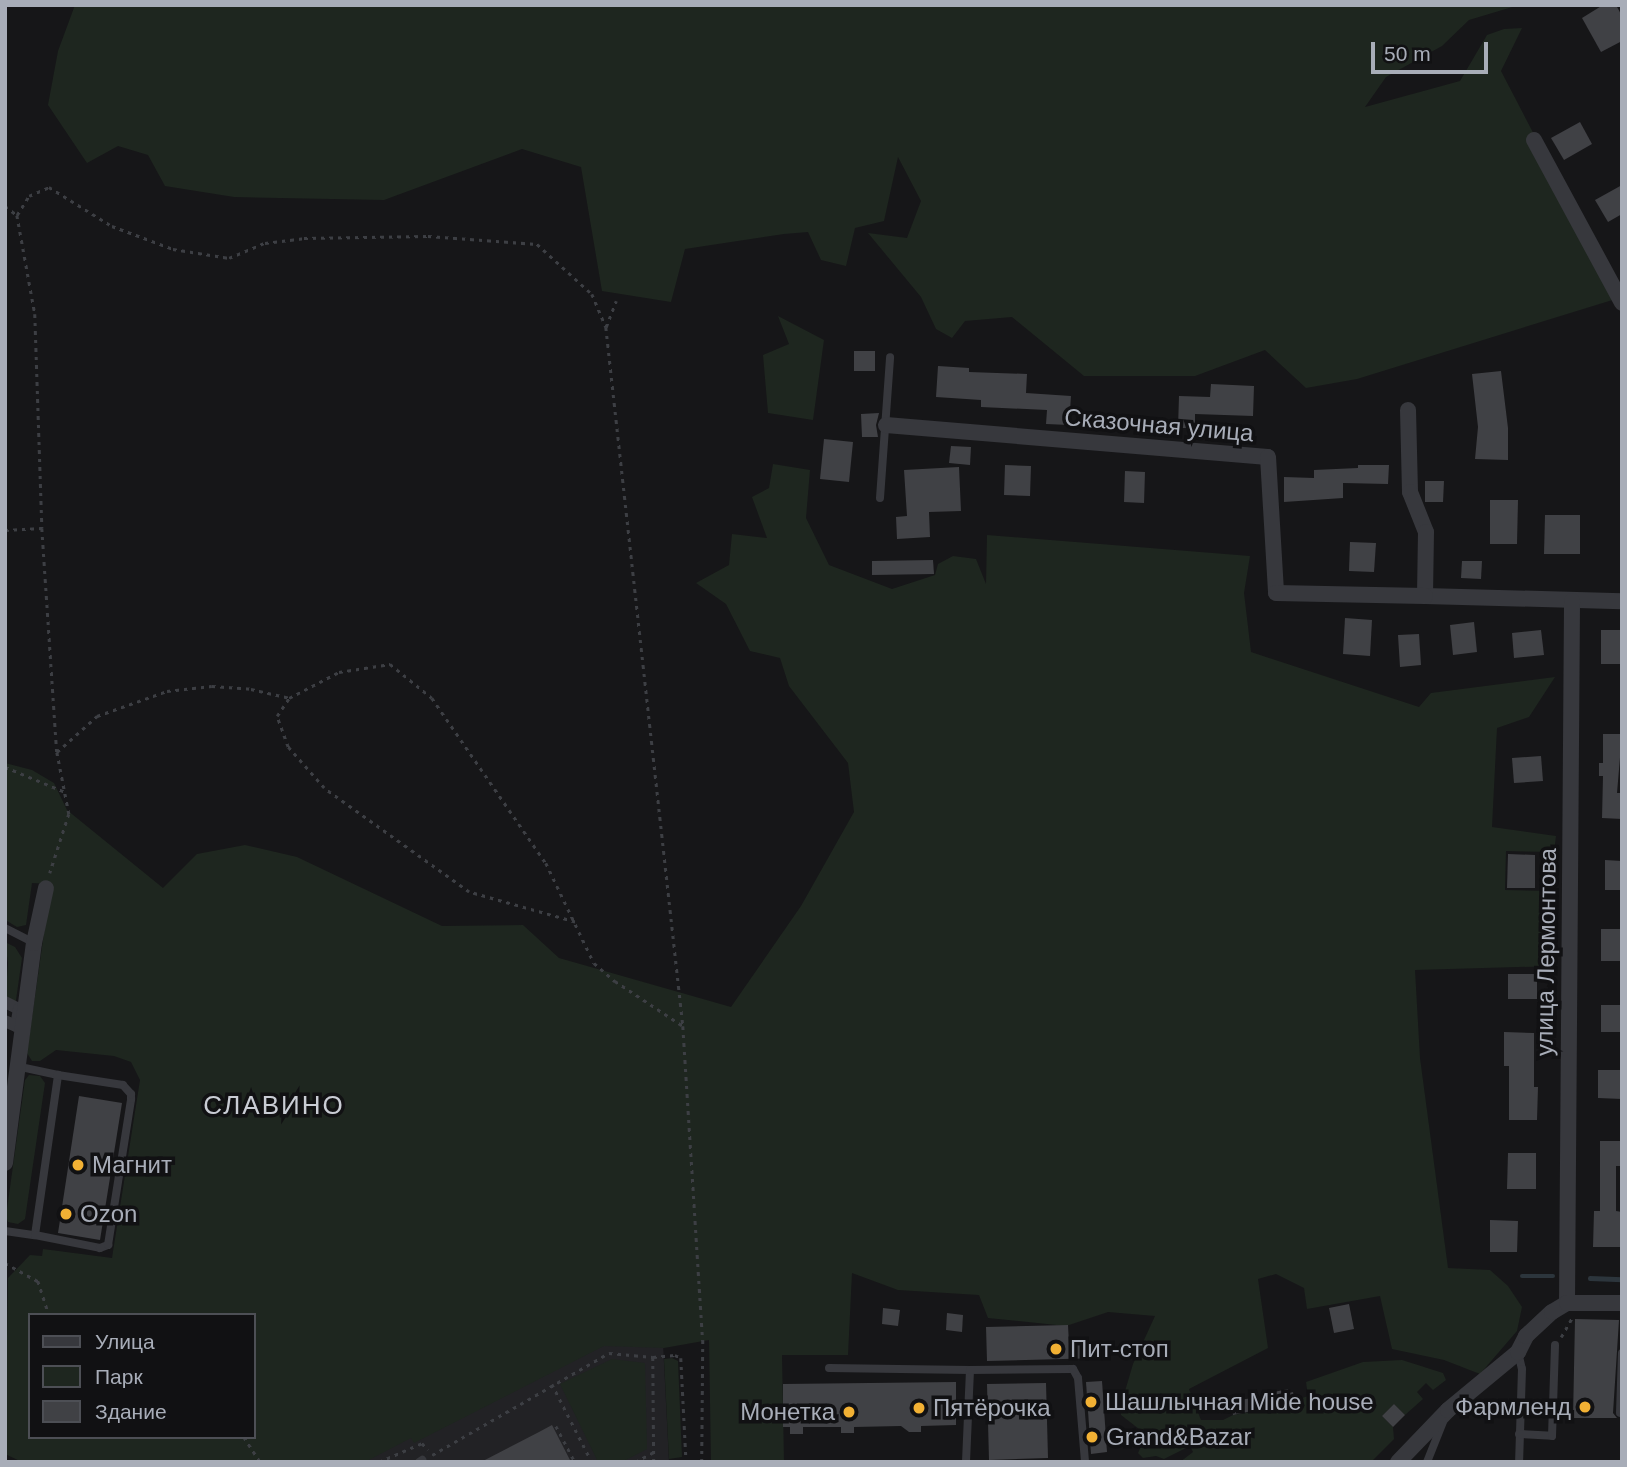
<!DOCTYPE html>
<meta charset="utf-8">
<style>
body{margin:0}
#map{position:relative;width:1627px;height:1467px;overflow:hidden;background:#161618;font-family:Arial,sans-serif}
div>[style]{position:absolute}
.built>*{inset:0;background:#222225}
.green>*{inset:0;background:#1e261f}
.stream>*{height:4.5px;margin:-2.25px;padding:0 2.25px;transform-origin:2.25px;border-radius:2.25px;background:#2c353c}
.building>*{inset:0;background:#404145}
.path>*{height:2.5px;margin-top:-1.25px;transform-origin:0;background:repeating-linear-gradient(90deg,#3d3f44 0 3.5px,transparent 0 8.5px)}
.service>*{height:8px;margin:-4px;padding:0 4px;transform-origin:4px;border-radius:4px;background:#37383d}
.pedestrian>*{height:12px;margin:-6px;padding:0 6px;transform-origin:6px;border-radius:6px;background:#37383d}
.minor>*{height:16px;margin:-8px;padding:0 8px;transform-origin:8px;border-radius:8px;background:#37383d}
.dots>*{width:19px;height:19px;translate:-50% -50%;box-sizing:border-box;border:4px solid #111113;border-radius:50%}
span{translate:-50% -50%;white-space:nowrap;text-align:center;line-height:1.15;-webkit-text-stroke:7px #111113;paint-order:stroke}
.street-label{font-size:24px;color:#a8adb8}
.poi-label{font-size:24px;color:#a8adb8}
.left{translate:0 -50%;text-align:left}
.right{translate:-100% -50%;text-align:right}
.neighbourhood-label{font-size:26px;color:#c9ccd4;letter-spacing:2px}
.frame{position:absolute;inset:0;border:7px solid #a8adb8;pointer-events:none}
.legend{position:absolute;left:28px;top:1313px;width:228px;height:126px;box-sizing:border-box;background:#111113;border:2px solid #4d4f55;margin:0;padding:9px 12px;list-style:none;font-size:21px;color:#a8adb8}
.legend li{display:flex;align-items:center;gap:14px;height:35px}
.legend b{width:35px;border:2px solid #4d4f55}
.scale{position:absolute;left:1371px;top:42px;width:117px;height:32px;box-sizing:border-box;border:4px solid #a8adb8;border-top:0;padding-left:9px;font-size:21px;line-height:24px;white-space:nowrap;color:#a8adb8;-webkit-text-stroke:5px #111113;paint-order:stroke}
</style>
<div id="map">
<div class="built">
<i style="clip-path:polygon(662px 1324px,669px 1462px,351px 1462px,592px 1337px)"></i>
</div>
<div class="green">
<i style="clip-path:polygon(75px 5px,1519px 5px,1469px 20px,1442px 46px,1386px 77px,1365px 107px,1460px 81px,1487px 35px,1504px 29px,1522px 28px,1501px 71px,1619px 298px,1357px 379px,1306px 388px,1265px 350px,1195px 376px,1084px 376px,1012px 317px,965px 321px,952px 338px,936px 329px,921px 297px,868px 233px,907px 238px,921px 201px,898px 157px,884px 221px,855px 228px,846px 266px,821px 260px,808px 232px,784px 234px,685px 249px,671px 302px,602px 291px,581px 167px,522px 149px,384px 200px,234px 197px,165px 186px,148px 155px,118px 146px,87px 163px,48px 105px,58px 51px)"></i>
<i style="clip-path:polygon(778px 316px,824px 340px,813px 420px,768px 413px,763px 355px,789px 344px)"></i>
<i style="clip-path:polygon(evenodd,773px 464px,810px 470px,806px 518px,829px 565px,892px 589px,935px 575px,938px 564px,953px 556px,976px 559px,986px 584px,987px 535px,1250px 556px,1244px 593px,1251px 652px,1419px 707px,1431px 693px,1555px 677px,1529px 717px,1497px 728px,1492px 827px,1556px 836px,1554px 852px,1506px 851px,1505px 890px,1554px 891px,1557px 966px,1415px 970px,1420px 1058px,1448px 1268px,1490px 1270px,1508px 1286px,1522px 1307px,1517px 1331px,1480px 1374px,1444px 1360px,1392px 1349px,1380px 1296px,1307px 1309px,1304px 1288px,1276px 1274px,1258px 1279px,1268px 1348px,1189px 1389px,1201px 1420px,1223px 1420px,1233px 1415px,1271px 1409px,1308px 1396px,1306px 1382px,1363px 1362px,1402px 1360px,1443px 1373px,1446px 1380px,1433px 1390px,1426px 1383px,1417px 1392px,1423px 1399px,1405px 1415px,1394px 1404px,1382px 1416px,1393px 1427px,1394px 1439px,1371px 1462px,1180px 1462px,1193px 1452px,1190px 1446px,1164px 1459px,1156px 1456px,1143px 1458px,1138px 1453px,1142px 1444px,1139px 1429px,1121px 1415px,1120px 1408px,1133px 1364px,1155px 1316px,1108px 1312px,1066px 1326px,988px 1318px,979px 1295px,898px 1290px,852px 1273px,848px 1355px,782px 1355px,784px 1462px,711px 1462px,709px 1340px,664px 1348px,604px 1346px,414px 1443px,411px 1438px,365px 1462px,22px 1462px,5px 1454px,8px 1278px,30px 1255px,42px 1256px,43px 1249px,112px 1258px,140px 1080px,131px 1062px,114px 1056px,56px 1050px,40px 1061px,32px 1061px,27px 1053px,51px 884px,32px 883px,26px 925px,17px 927px,7px 921px,5px 763px,32px 770px,54px 783px,67px 810px,163px 888px,197px 854px,245px 845px,297px 857px,442px 926px,523px 925px,559px 958px,731px 1007px,801px 906px,854px 812px,848px 763px,789px 686px,780px 658px,750px 651px,726px 604px,696px 583px,729px 565px,732px 534px,767px 538px,752px 497px,769px 488px,773px 464px,30px 1315px,254px 1315px,254px 1437px,30px 1437px,30px 1315px)"></i>
<i style="clip-path:polygon(5px 942px,15px 947px,22px 958px,15px 1007px,5px 1002px,8px 963px)"></i>
<i style="clip-path:polygon(29px 1075px,40px 1076px,45px 1083px,25px 1219px,18px 1224px,8px 1222px,6px 1216px,25px 1080px)"></i>
<i style="clip-path:polygon(672px 1358px,678px 1361px,682px 1457px,669px 1459px,664px 1359px)"></i>
<i style="clip-path:polygon(612px 1359px,645px 1363px,647px 1449px,622px 1462px,598px 1462px,560px 1384px)"></i>
</div>
<div class="stream">
<i style="left:1522px;top:1276px;width:31px"></i>
<i style="left:1590px;top:1278px;width:32px;rotate:2deg"></i>
</div>
<div class="building">
<i style="clip-path:polygon(1603px 5px,1616px 5px,1622px 16px,1622px 41px,1601px 52px,1582px 18px)"></i>
<i style="clip-path:polygon(1580px 122px,1592px 144px,1564px 160px,1551px 138px)"></i>
<i style="clip-path:polygon(1622px 185px,1622px 214px,1608px 222px,1595px 200px)"></i>
<i style="clip-path:polygon(854px 351px,875px 351px,875px 371px,854px 371px)"></i>
<i style="clip-path:polygon(938px 366px,969px 368px,969px 372px,1027px 374px,1026px 393px,1071px 396px,1069px 425px,1046px 424px,1047px 410px,981px 407px,981px 400px,936px 397px)"></i>
<i style="clip-path:polygon(1501px 371px,1508px 428px,1508px 460px,1475px 459px,1478px 427px,1472px 374px)"></i>
<i style="clip-path:polygon(1211px 384px,1254px 386px,1253px 416px,1195px 414px,1195px 428px,1178px 428px,1179px 396px,1210px 397px)"></i>
<i style="clip-path:polygon(879px 413px,876px 425px,878px 437px,862px 437px,861px 414px)"></i>
<i style="clip-path:polygon(824px 439px,853px 442px,849px 482px,820px 479px)"></i>
<i style="clip-path:polygon(951px 446px,971px 447px,970px 465px,949px 463px)"></i>
<i style="clip-path:polygon(1005px 465px,1031px 466px,1030px 496px,1004px 495px)"></i>
<i style="clip-path:polygon(1358px 465px,1389px 465px,1388px 484px,1343px 483px,1343px 498px,1284px 502px,1284px 477px,1314px 478px,1314px 470px,1358px 468px)"></i>
<i style="clip-path:polygon(959px 467px,961px 511px,929px 512px,930px 537px,897px 539px,896px 517px,907px 516px,904px 470px)"></i>
<i style="clip-path:polygon(1125px 471px,1145px 472px,1144px 503px,1124px 502px)"></i>
<i style="clip-path:polygon(1425px 481px,1444px 481px,1443px 502px,1425px 502px)"></i>
<i style="clip-path:polygon(1490px 500px,1518px 500px,1517px 544px,1490px 544px)"></i>
<i style="clip-path:polygon(1545px 515px,1580px 515px,1580px 554px,1544px 554px)"></i>
<i style="clip-path:polygon(1350px 542px,1376px 543px,1374px 572px,1349px 571px)"></i>
<i style="clip-path:polygon(933px 560px,934px 574px,872px 575px,872px 561px)"></i>
<i style="clip-path:polygon(1462px 561px,1482px 561px,1481px 579px,1461px 578px)"></i>
<i style="clip-path:polygon(1345px 618px,1372px 620px,1370px 656px,1343px 654px)"></i>
<i style="clip-path:polygon(1474px 622px,1477px 652px,1453px 655px,1450px 625px)"></i>
<i style="clip-path:polygon(1541px 630px,1544px 655px,1514px 658px,1512px 633px)"></i>
<i style="clip-path:polygon(1601px 630px,1622px 630px,1622px 664px,1601px 664px)"></i>
<i style="clip-path:polygon(1419px 634px,1421px 665px,1400px 667px,1398px 635px)"></i>
<i style="clip-path:polygon(1603px 734px,1622px 734px,1617px 793px,1622px 793px,1622px 819px,1602px 818px,1603px 776px,1599px 776px,1599px 763px,1603px 763px)"></i>
<i style="clip-path:polygon(1541px 756px,1543px 781px,1514px 783px,1512px 758px)"></i>
<i style="clip-path:polygon(1508px 854px,1535px 855px,1535px 888px,1507px 888px)"></i>
<i style="clip-path:polygon(1605px 860px,1622px 861px,1622px 890px,1605px 890px)"></i>
<i style="clip-path:polygon(1601px 929px,1622px 929px,1622px 961px,1601px 961px)"></i>
<i style="clip-path:polygon(1508px 974px,1537px 974px,1537px 999px,1508px 999px)"></i>
<i style="clip-path:polygon(1601px 1005px,1622px 1005px,1622px 1032px,1601px 1032px)"></i>
<i style="clip-path:polygon(1504px 1032px,1534px 1033px,1534px 1087px,1538px 1087px,1537px 1120px,1509px 1120px,1509px 1066px,1504px 1066px)"></i>
<i style="clip-path:polygon(1598px 1070px,1622px 1070px,1622px 1099px,1598px 1098px)"></i>
<i style="clip-path:polygon(79px 1096px,122px 1103px,100px 1240px,58px 1233px)"></i>
<i style="clip-path:polygon(1600px 1141px,1622px 1141px,1622px 1166px,1616px 1166px,1616px 1211px,1622px 1212px,1621px 1247px,1593px 1247px,1594px 1211px,1600px 1211px)"></i>
<i style="clip-path:polygon(1508px 1153px,1536px 1153px,1536px 1189px,1507px 1189px)"></i>
<i style="clip-path:polygon(1490px 1220px,1518px 1221px,1517px 1252px,1490px 1252px)"></i>
<i style="clip-path:polygon(1349px 1304px,1354px 1329px,1334px 1333px,1329px 1308px)"></i>
<i style="clip-path:polygon(883px 1308px,900px 1310px,898px 1326px,882px 1324px)"></i>
<i style="clip-path:polygon(947px 1313px,963px 1315px,962px 1332px,946px 1330px)"></i>
<i style="clip-path:polygon(1575px 1319px,1619px 1320px,1613px 1413px,1617px 1418px,1573px 1418px)"></i>
<i style="clip-path:polygon(1068px 1325px,1069px 1344px,1100px 1343px,1101px 1358px,987px 1361px,986px 1327px)"></i>
<i style="clip-path:polygon(1102px 1381px,1107px 1452px,1091px 1454px,1086px 1382px)"></i>
<i style="clip-path:polygon(956px 1382px,956px 1425px,921px 1426px,921px 1432px,909px 1432px,901px 1426px,854px 1427px,854px 1433px,841px 1433px,841px 1427px,803px 1427px,803px 1434px,790px 1434px,790px 1427px,783px 1427px,783px 1384px)"></i>
<i style="clip-path:polygon(1046px 1383px,1048px 1458px,989px 1460px,987px 1384px)"></i>
<i style="clip-path:polygon(1288px 1389px,1289px 1393px,1293px 1392px,1295px 1402px,1233px 1415px,1231px 1401px,1275px 1395px,1274px 1392px)"></i>
<i style="clip-path:polygon(1394px 1404px,1405px 1415px,1393px 1427px,1382px 1416px)"></i>
<i style="clip-path:polygon(552px 1425px,571px 1462px,481px 1462px,539px 1432px)"></i>
</div>
<div class="path">
<i style="left:5px;top:206px;width:15px;rotate:37deg"></i>
<i style="left:17px;top:215px;width:22px;rotate:-58deg"></i>
<i style="left:29px;top:196px;width:22px;rotate:-24deg"></i>
<i style="left:49px;top:187px;width:74px;rotate:31.8deg"></i>
<i style="left:112px;top:226px;width:65px;rotate:20.7deg"></i>
<i style="left:173px;top:249px;width:57px;rotate:9.1deg"></i>
<i style="left:229px;top:258px;width:39px;rotate:-23deg"></i>
<i style="left:265px;top:243px;width:39px;rotate:-7deg"></i>
<i style="left:304px;top:238px;width:124px;rotate:-0.9deg"></i>
<i style="left:428px;top:236px;width:109px;rotate:4.2deg"></i>
<i style="left:537px;top:244px;width:74px;rotate:42.3deg"></i>
<i style="left:592px;top:294px;width:36px;rotate:67deg"></i>
<i style="left:606px;top:327px;width:703px;rotate:83.71deg"></i>
<i style="left:683px;top:1026px;width:315px;rotate:86.4deg"></i>
<i style="left:703px;top:1340px;width:122px;rotate:90.5deg"></i>
<i style="left:17px;top:215px;width:101px;rotate:79.7deg"></i>
<i style="left:35px;top:314px;width:214px;rotate:88.1deg"></i>
<i style="left:42px;top:528px;width:225px;rotate:86.2deg"></i>
<i style="left:57px;top:752px;width:63px;rotate:79deg"></i>
<i style="left:69px;top:814px;width:62px;rotate:107.9deg"></i>
<i style="left:606px;top:327px;width:28px;rotate:-69deg"></i>
<i style="left:5px;top:530px;width:37px;rotate:-3deg"></i>
<i style="left:57px;top:752px;width:54px;rotate:-42deg"></i>
<i style="left:97px;top:716px;width:74px;rotate:-19.7deg"></i>
<i style="left:167px;top:691px;width:45px;rotate:-6.3deg"></i>
<i style="left:212px;top:686px;width:39px;rotate:4deg"></i>
<i style="left:251px;top:689px;width:39px;rotate:13deg"></i>
<i style="left:5px;top:767px;width:65px;rotate:22.6deg"></i>
<i style="left:575px;top:922px;width:110px;rotate:-164.2deg"></i>
<i style="left:469px;top:892px;width:178px;rotate:-144.4deg"></i>
<i style="left:324px;top:788px;width:55px;rotate:-131.3deg"></i>
<i style="left:288px;top:747px;width:33px;rotate:-110deg"></i>
<i style="left:277px;top:716px;width:22px;rotate:-56deg"></i>
<i style="left:289px;top:698px;width:56px;rotate:-27.5deg"></i>
<i style="left:339px;top:672px;width:52px;rotate:-8.9deg"></i>
<i style="left:390px;top:664px;width:54px;rotate:39deg"></i>
<i style="left:432px;top:698px;width:201px;rotate:55.4deg"></i>
<i style="left:546px;top:863px;width:111px;rotate:64.4deg"></i>
<i style="left:594px;top:963px;width:28px;rotate:41deg"></i>
<i style="left:615px;top:981px;width:82px;rotate:33.5deg"></i>
<i style="left:5px;top:1263px;width:38px;rotate:29deg"></i>
<i style="left:38px;top:1281px;width:36px;rotate:72deg"></i>
<i style="left:1561px;top:1337px;width:22px;rotate:-60deg"></i>
<i style="left:653px;top:1357px;width:22px;rotate:-5deg"></i>
<i style="left:675px;top:1355px;width:7px;rotate:27deg"></i>
<i style="left:681px;top:1358px;width:99px;rotate:87.1deg"></i>
<i style="left:552px;top:1384px;width:88px;rotate:62.9deg"></i>
<i style="left:556px;top:1426px;width:41px;rotate:62.2deg"></i>
<i style="left:244px;top:1437px;width:30px;rotate:57deg"></i>
<i style="left:432px;top:1455px;width:204px;rotate:-30deg"></i>
<i style="left:609px;top:1353px;width:44px;rotate:5.2deg"></i>
<i style="left:653px;top:1357px;width:105px;rotate:89.5deg"></i>
<i style="left:379px;top:1462px;width:47px;rotate:-23.8deg"></i>
<i style="left:422px;top:1443px;width:9px;rotate:49deg"></i>
<i style="left:635px;top:1462px;width:21px;rotate:-28deg"></i>
</div>
<div class="service">
<i style="left:880px;top:498px;width:141px;rotate:-85.9deg"></i>
<i style="left:5px;top:928px;width:33px;rotate:27deg"></i>
<i style="left:5px;top:1231px;width:30px;rotate:8deg"></i>
<i style="left:35px;top:1235px;width:162px;rotate:-81.8deg"></i>
<i style="left:58px;top:1075px;width:40px;rotate:-168deg"></i>
<i style="left:35px;top:1235px;width:66px;rotate:11.3deg"></i>
<i style="left:100px;top:1248px;width:9px;rotate:-21deg"></i>
<i style="left:108px;top:1245px;width:148px;rotate:-81deg"></i>
<i style="left:131px;top:1099px;width:5px;rotate:-90deg"></i>
<i style="left:131px;top:1094px;width:12px;rotate:-132deg"></i>
<i style="left:123px;top:1085px;width:66px;rotate:-171.3deg"></i>
<i style="left:1518px;top:1352px;width:17px;rotate:77deg"></i>
<i style="left:1522px;top:1369px;width:93px;rotate:91.8deg"></i>
<i style="left:829px;top:1368px;width:141px;rotate:0.8deg"></i>
<i style="left:970px;top:1370px;width:92px;rotate:92.5deg"></i>
<i style="left:970px;top:1370px;width:103px;rotate:-0.6deg"></i>
<i style="left:1073px;top:1369px;width:10px;rotate:61deg"></i>
<i style="left:1078px;top:1378px;width:84px;rotate:85.2deg"></i>
<i style="left:1620px;top:1413px;width:60px;rotate:-88.1deg"></i>
<i style="left:1519px;top:1434px;width:33px;rotate:3deg"></i>
<i style="left:1552px;top:1436px;width:91px;rotate:-88.1deg"></i>
<i style="left:419px;top:1462px;width:4px;rotate:-34deg"></i>
<i style="left:1427px;top:1462px;width:43px;rotate:-68.2deg"></i>
</div>
<div class="pedestrian">
<i style="left:5px;top:1002px;width:16px;rotate:27deg"></i>
<i style="left:19px;top:1009px;width:17px;rotate:100deg"></i>
<i style="left:16px;top:1026px;width:12px;rotate:-156deg"></i>
</div>
<div class="minor">
<i style="left:1534px;top:140px;width:185px;rotate:61.6deg"></i>
<i style="left:1408px;top:410px;width:82px;rotate:88.6deg"></i>
<i style="left:1410px;top:492px;width:43px;rotate:68.2deg"></i>
<i style="left:1426px;top:532px;width:64px;rotate:90.9deg"></i>
<i style="left:1425px;top:596px;width:197px;rotate:1.5deg"></i>
<i style="left:886px;top:425px;width:383px;rotate:4.8deg"></i>
<i style="left:1268px;top:457px;width:136px;rotate:86.6deg"></i>
<i style="left:1276px;top:593px;width:149px;rotate:1.2deg"></i>
<i style="left:5px;top:1163px;width:222px;rotate:-82.5deg"></i>
<i style="left:34px;top:943px;width:56px;rotate:-77.7deg"></i>
<i style="left:1567px;top:1303px;width:702px;rotate:-89.59deg"></i>
<i style="left:1398px;top:1462px;width:72px;rotate:-46.1deg"></i>
<i style="left:1448px;top:1410px;width:91px;rotate:-39.6deg"></i>
<i style="left:1518px;top:1352px;width:18px;rotate:-63deg"></i>
<i style="left:1526px;top:1336px;width:35px;rotate:-43deg"></i>
<i style="left:1552px;top:1312px;width:17px;rotate:-31deg"></i>
<i style="left:1567px;top:1303px;width:55px"></i>
</div>
<div class="dots">
<i style="left:78px;top:1165px;background:#f2b134"></i>
<i style="left:66px;top:1214px;background:#f2b134"></i>
<i style="left:1056px;top:1349px;background:#f2b134"></i>
<i style="left:1091px;top:1402px;background:#f2b134"></i>
<i style="left:1585px;top:1407px;background:#f2b134"></i>
<i style="left:919px;top:1408px;background:#f2b134"></i>
<i style="left:849px;top:1412px;background:#f2b134"></i>
<i style="left:1092px;top:1437px;background:#f2b134"></i>
</div>
<div class="street-label">
<span style="left:1159px;top:425px;rotate:5deg">Сказочная улица</span>
<span style="left:1546px;top:952px;rotate:-89deg">улица Лермонтова</span>
</div>
<div class="poi-label">
<span class="left" style="left:92px;top:1165px">Магнит</span>
<span class="left" style="left:80px;top:1214px">Ozon</span>
<span class="left" style="left:1070px;top:1349px">Пит-стоп</span>
<span class="left" style="left:1105px;top:1402px">Шашлычная Mide house</span>
<span class="right" style="left:1571px;top:1407px">Фармленд</span>
<span class="left" style="left:933px;top:1408px">Пятёрочка</span>
<span class="right" style="left:835px;top:1412px">Монетка</span>
<span class="left" style="left:1106px;top:1437px">Grand&amp;Bazar</span>
</div>
<div class="neighbourhood-label">
<span style="left:274px;top:1106px">СЛАВИНО</span>
</div>
<div class="frame"></div>
<ul class="legend">
<li><b style="height:9px;background:#37383d"></b>Улица</li>
<li><b style="height:19px;background:#1e261f"></b>Парк</li>
<li><b style="height:19px;background:#404145"></b>Здание</li>
</ul>
<div class="scale">50 m</div>
</div>
